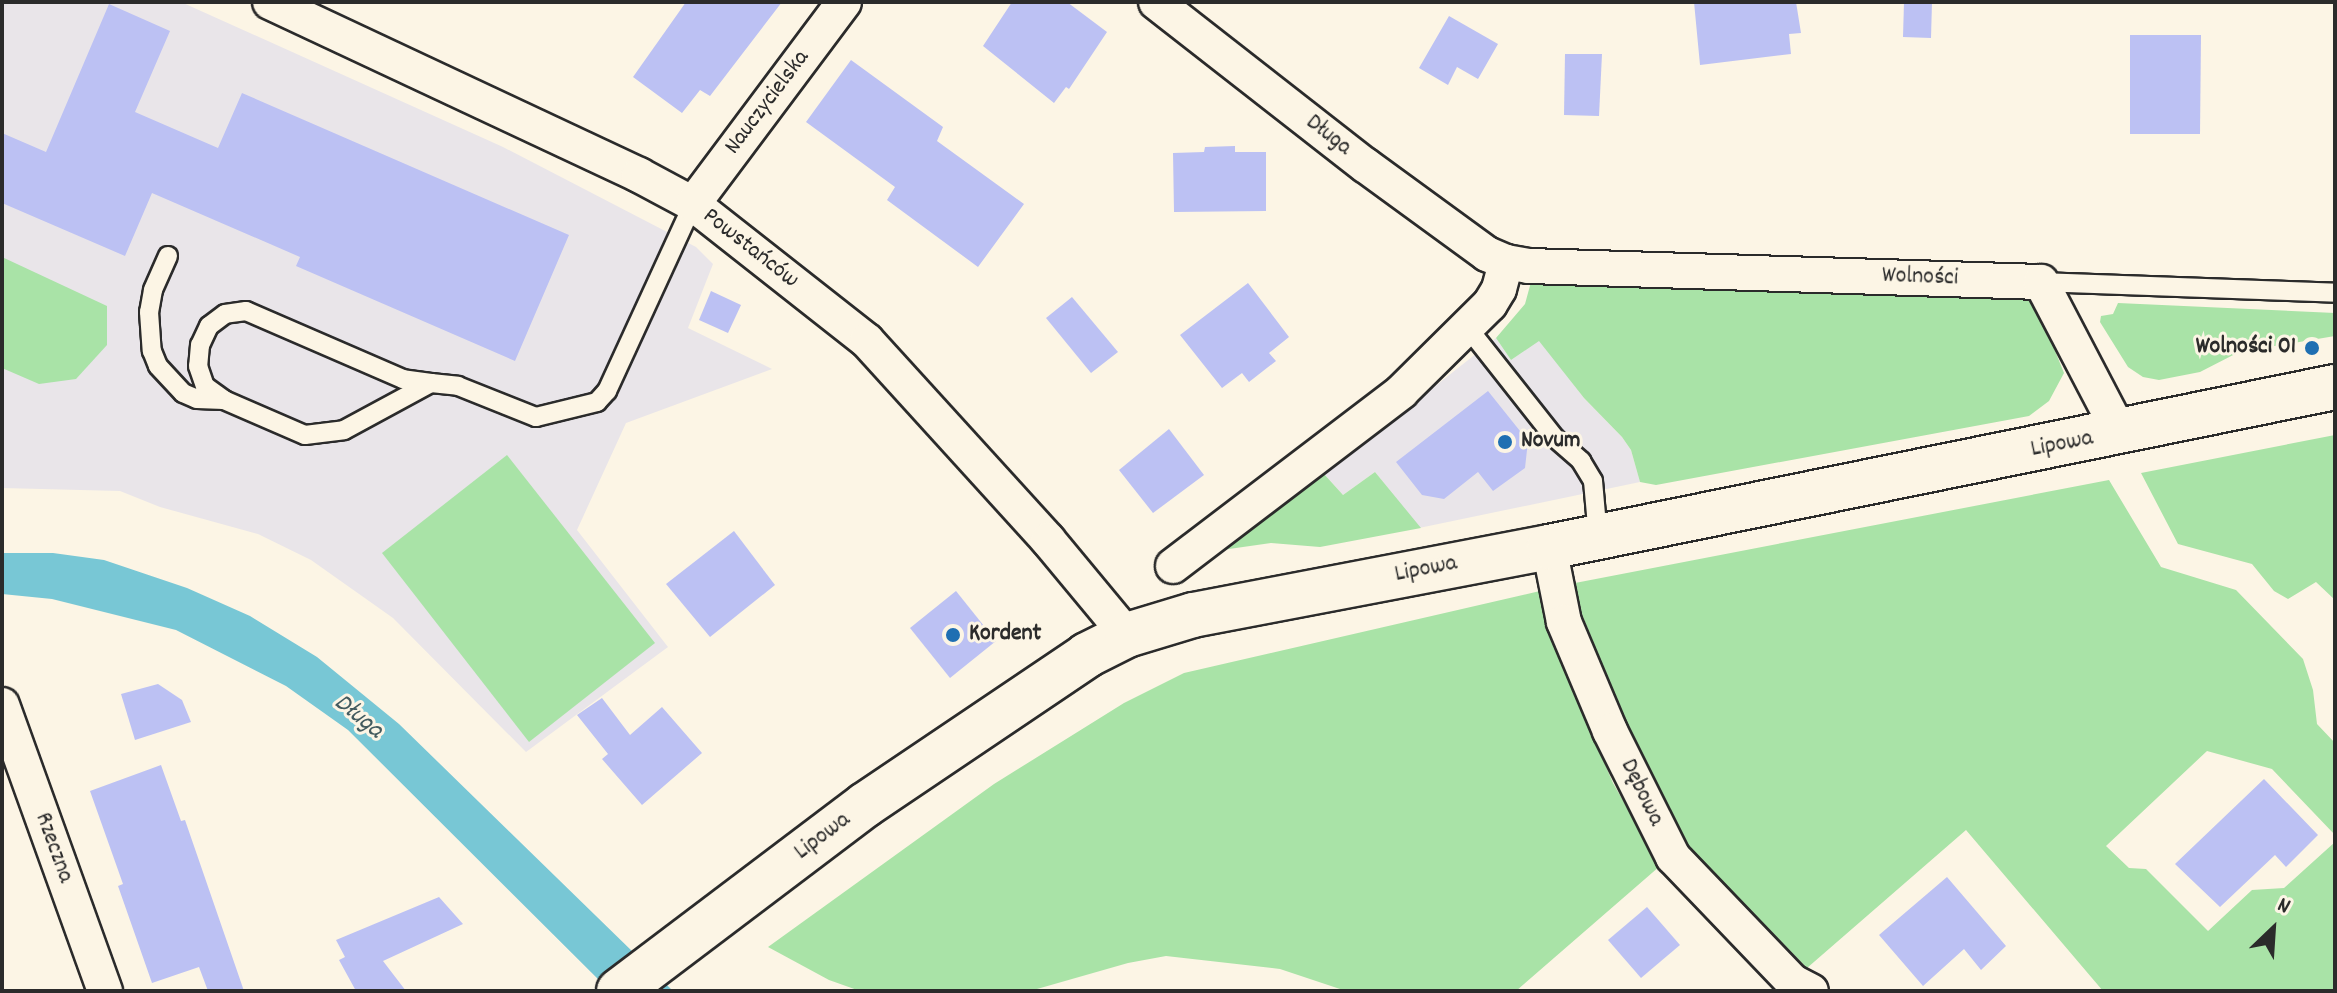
<!DOCTYPE html>
<meta charset="utf-8">
<style>
body{margin:0}
#map{position:relative;width:2337px;height:993px;overflow:hidden;background:#fcf5e5;font-family:Dekko,sans-serif}
div>[style]{position:absolute}
.built>*{inset:0;background:#e9e5e9}
.green>*{inset:0;background:#a9e3a7}
.water>*{inset:0;background:#78c7d5}
.building>*{inset:0;background:#bcc1f3}
.roads{filter:drop-shadow(2px 0 #2b2b2b) drop-shadow(-2px 0 #2b2b2b) drop-shadow(0 2px #2b2b2b) drop-shadow(0 -2px #2b2b2b)}
.service>*{height:18px;margin:-9px;padding:0 9px;transform-origin:9px;border-radius:9px;background:#fcf5e5}
.minor>*{height:34px;margin:-17px;padding:0 17px;transform-origin:17px;border-radius:17px;background:#fcf5e5}
.tertiary>*{height:44px;margin:-22px;padding:0 22px;transform-origin:22px;border-radius:22px;background:#fcf5e5}
.dots>*{width:22px;height:22px;translate:-50% -50%;box-sizing:border-box;border:4px solid #fcf5e5;border-radius:50%}
span{translate:-50% -50%;white-space:nowrap;text-align:center;line-height:1.15;-webkit-text-stroke:6px #fcf5e5;paint-order:stroke}
.street-label{font-size:24px;color:#2b2b2b}
.poi-label{font-size:24px;color:#2b2b2b;font-weight:700}
.right{translate:-100% -50%;text-align:right}
.left{translate:0 -50%;text-align:left}
.water-label{font-size:26px;color:#425a5e;font-style:italic}
.frame{position:absolute;inset:0;border:4px solid #2b2b2b;pointer-events:none}
.north{position:absolute;left:2233px;top:889px;width:80px;height:80px;-webkit-text-stroke:6px #fcf5e5;paint-order:stroke;rotate:25deg;font-size:22px;font-weight:700;line-height:32px;text-align:center;color:#2b2b2b}
.north::after{content:'';display:block;margin:auto;width:28px;height:36px;background:#2b2b2b;clip-path:polygon(50% 0,100% 100%,50% 72%,0 100%)}
</style>
<div id="map">
<div class="built">
<i style="clip-path:polygon(2px 2px,181px 2px,503px 147px,696px 247px,713px 264px,688px 328px,772px 369px,626px 423px,577px 530px,668px 647px,526px 752px,393px 618px,311px 560px,258px 534px,160px 507px,120px 491px,2px 488px)"></i>
<i style="clip-path:polygon(1496px 338px,1511px 360px,1539px 340px,1584px 398px,1622px 437px,1631px 450px,1640px 482px,1419px 528px,1375px 472px,1343px 495px,1324px 474px)"></i>
</div>
<div class="green">
<i style="clip-path:polygon(2px 257px,107px 306px,107px 345px,76px 379px,39px 384px,2px 368px)"></i>
<i style="clip-path:polygon(1531px 282px,2034px 299px,2064px 373px,2049px 401px,2029px 416px,1656px 485px,1640px 482px,1631px 450px,1622px 437px,1584px 398px,1539px 341px,1511px 360px,1496px 338px,1525px 304px)"></i>
<i style="clip-path:polygon(2118px 303px,2335px 313px,2335px 336px,2239px 352px,2200px 372px,2159px 380px,2143px 377px,2128px 367px,2100px 322px,2101px 316px,2113px 314px)"></i>
<i style="clip-path:polygon(2335px 435px,2335px 600px,2316px 582px,2288px 599px,2274px 591px,2252px 564px,2178px 544px,2141px 473px)"></i>
<i style="clip-path:polygon(507px 455px,655px 643px,529px 742px,382px 553px)"></i>
<i style="clip-path:polygon(1375px 472px,1421px 528px,1320px 547px,1271px 543px,1222px 550px,1324px 474px,1343px 495px)"></i>
<i style="clip-path:polygon(2109px 480px,2161px 567px,2236px 590px,2303px 659px,2313px 690px,2317px 724px,2335px 743px,2335px 835px,2272px 769px,2207px 751px,2106px 846px,2129px 868px,2146px 869px,2208px 931px,2252px 890px,2284px 888px,2335px 842px,2335px 991px,2103px 991px,1966px 830px,1807px 968px,1687px 845px,1631px 740px,1580px 609px,1575px 583px)"></i>
<i style="clip-path:polygon(1540px 591px,1567px 676px,1613px 783px,1660px 866px,1516px 991px,1346px 991px,1280px 969px,1166px 956px,1128px 963px,1030px 991px,860px 991px,829px 980px,768px 947px,994px 784px,1124px 703px,1184px 673px)"></i>
</div>
<div class="water">
<i style="clip-path:polygon(2px 553px,53px 553px,104px 560px,187px 588px,250px 616px,317px 657px,399px 724px,673px 991px,610px 991px,348px 730px,286px 686px,176px 630px,52px 599px,2px 594px)"></i>
</div>
<div class="building">
<i style="clip-path:polygon(686px 2px,782px 2px,710px 96px,700px 90px,682px 113px,633px 77px)"></i>
<i style="clip-path:polygon(1012px 2px,1067px 2px,1107px 32px,1069px 89px,1066px 87px,1054px 103px,983px 46px)"></i>
<i style="clip-path:polygon(1694px 2px,1796px 2px,1801px 33px,1789px 34px,1791px 54px,1700px 65px)"></i>
<i style="clip-path:polygon(1904px 2px,1932px 2px,1931px 38px,1903px 37px)"></i>
<i style="clip-path:polygon(109px 4px,170px 31px,135px 112px,218px 148px,242px 93px,569px 235px,515px 361px,296px 266px,300px 257px,152px 193px,125px 256px,2px 203px,2px 133px,46px 152px)"></i>
<i style="clip-path:polygon(1449px 16px,1498px 44px,1478px 79px,1457px 67px,1448px 85px,1419px 68px)"></i>
<i style="clip-path:polygon(2130px 35px,2201px 35px,2200px 134px,2130px 134px)"></i>
<i style="clip-path:polygon(1565px 54px,1602px 54px,1599px 116px,1564px 115px)"></i>
<i style="clip-path:polygon(851px 60px,943px 127px,937px 141px,1024px 204px,978px 267px,887px 200px,895px 187px,806px 122px)"></i>
<i style="clip-path:polygon(1235px 146px,1235px 152px,1266px 152px,1266px 211px,1174px 212px,1173px 153px,1204px 152px,1205px 147px)"></i>
<i style="clip-path:polygon(1248px 283px,1289px 337px,1269px 353px,1276px 361px,1249px 382px,1242px 373px,1222px 388px,1180px 335px)"></i>
<i style="clip-path:polygon(711px 291px,741px 305px,728px 333px,699px 320px)"></i>
<i style="clip-path:polygon(1072px 297px,1118px 352px,1091px 373px,1046px 318px)"></i>
<i style="clip-path:polygon(1488px 391px,1528px 441px,1525px 468px,1493px 491px,1478px 472px,1444px 499px,1422px 495px,1396px 462px)"></i>
<i style="clip-path:polygon(1169px 429px,1204px 475px,1153px 513px,1119px 470px)"></i>
<i style="clip-path:polygon(734px 531px,775px 585px,710px 637px,666px 584px)"></i>
<i style="clip-path:polygon(956px 591px,996px 641px,950px 678px,910px 628px)"></i>
<i style="clip-path:polygon(158px 684px,182px 700px,191px 722px,135px 740px,121px 694px)"></i>
<i style="clip-path:polygon(602px 698px,630px 735px,662px 707px,702px 753px,642px 805px,602px 759px,608px 754px,577px 715px)"></i>
<i style="clip-path:polygon(161px 765px,181px 821px,185px 820px,244px 991px,208px 991px,199px 967px,152px 983px,118px 886px,123px 884px,90px 791px)"></i>
<i style="clip-path:polygon(2264px 779px,2318px 835px,2286px 867px,2275px 855px,2220px 907px,2175px 864px)"></i>
<i style="clip-path:polygon(1947px 877px,2006px 946px,1981px 970px,1964px 949px,1923px 986px,1879px 935px)"></i>
<i style="clip-path:polygon(439px 897px,463px 924px,383px 961px,406px 991px,356px 991px,339px 960px,345px 957px,336px 940px)"></i>
<i style="clip-path:polygon(1647px 907px,1680px 945px,1641px 978px,1608px 940px)"></i>
</div>
<div class="roads">
<div class="service">
<i style="left:168px;top:256px;width:37px;rotate:114deg"></i>
<i style="left:153px;top:290px;width:22px;rotate:100deg"></i>
<i style="left:149px;top:312px;width:39px;rotate:86deg"></i>
<i style="left:152px;top:351px;width:16px;rotate:68deg"></i>
<i style="left:158px;top:366px;width:37px;rotate:47deg"></i>
<i style="left:183px;top:393px;width:15px;rotate:23deg"></i>
<i style="left:197px;top:399px;width:27px;rotate:2deg"></i>
<i style="left:2041px;top:282px;width:294px;rotate:2.1deg"></i>
<i style="left:1468px;top:328px;width:140px;rotate:51.7deg"></i>
<i style="left:1555px;top:438px;width:35px;rotate:41deg"></i>
<i style="left:1581px;top:461px;width:23px;rotate:59deg"></i>
<i style="left:1593px;top:481px;width:56px;rotate:84.9deg"></i>
<i style="left:431px;top:383px;width:28px;rotate:-172deg"></i>
<i style="left:403px;top:379px;width:171px;rotate:-156.6deg"></i>
<i style="left:246px;top:311px;width:21px;rotate:172deg"></i>
<i style="left:225px;top:314px;width:20px;rotate:143deg"></i>
<i style="left:209px;top:326px;width:21px;rotate:115deg"></i>
<i style="left:200px;top:345px;width:21px;rotate:95deg"></i>
<i style="left:198px;top:366px;width:21px;rotate:71deg"></i>
<i style="left:205px;top:386px;width:24px;rotate:36deg"></i>
<i style="left:224px;top:400px;width:88px;rotate:23.4deg"></i>
<i style="left:305px;top:435px;width:39px;rotate:-7deg"></i>
<i style="left:344px;top:430px;width:99px;rotate:-28.4deg"></i>
<i style="left:431px;top:383px;width:27px;rotate:6deg"></i>
<i style="left:458px;top:386px;width:84px;rotate:21.7deg"></i>
<i style="left:536px;top:417px;width:63px;rotate:-13.8deg"></i>
<i style="left:597px;top:402px;width:15px;rotate:-48deg"></i>
<i style="left:607px;top:391px;width:206px;rotate:-65.3deg"></i>
</div>
<div class="minor">
<i style="left:270px;top:2px;width:408px;rotate:25.1deg"></i>
<i style="left:639px;top:175px;width:61px;rotate:28.2deg"></i>
<i style="left:693px;top:204px;width:221px;rotate:38.2deg"></i>
<i style="left:867px;top:341px;width:269px;rotate:47.7deg"></i>
<i style="left:1048px;top:540px;width:124px;rotate:50.3deg"></i>
<i style="left:1156px;top:2px;width:265px;rotate:38deg"></i>
<i style="left:1365px;top:165px;width:151px;rotate:36.1deg"></i>
<i style="left:1487px;top:254px;width:21px;rotate:23deg"></i>
<i style="left:1506px;top:262px;width:23px;rotate:10deg"></i>
<i style="left:1529px;top:266px;width:512px;rotate:1.79deg"></i>
<i style="left:2041px;top:282px;width:170px;rotate:62.4deg"></i>
<i style="left:693px;top:204px;width:252px;rotate:-53.2deg"></i>
<i style="left:1549px;top:547px;width:76px;rotate:78.7deg"></i>
<i style="left:1564px;top:622px;width:118px;rotate:67.1deg"></i>
<i style="left:1610px;top:731px;width:141px;rotate:63.4deg"></i>
<i style="left:1673px;top:857px;width:173px;rotate:46.2deg"></i>
<i style="left:1793px;top:982px;width:20px;rotate:27deg"></i>
<i style="left:1173px;top:566px;width:287px;rotate:-37.3deg"></i>
<i style="left:1401px;top:392px;width:125px;rotate:-44.7deg"></i>
<i style="left:1490px;top:304px;width:17px;rotate:-59deg"></i>
<i style="left:1499px;top:289px;width:28px;rotate:-75deg"></i>
<i style="left:2px;top:705px;width:304px;rotate:70.2deg"></i>
</div>
<div class="tertiary">
<i style="left:619px;top:991px;width:308px;rotate:-37.1deg"></i>
<i style="left:865px;top:805px;width:268px;rotate:-34deg"></i>
<i style="left:1087px;top:655px;width:45px;rotate:-26.6deg"></i>
<i style="left:1127px;top:635px;width:69px;rotate:-16.9deg"></i>
<i style="left:1193px;top:615px;width:362px;rotate:-10.8deg"></i>
<i style="left:1549px;top:547px;width:802px;rotate:-11.51deg"></i>
</div>
</div>
<div class="dots">
<i style="left:2312px;top:348px;background:#1f6fb2"></i>
<i style="left:1505px;top:442px;background:#1f6fb2"></i>
<i style="left:953px;top:635px;background:#1f6fb2"></i>
</div>
<div class="street-label">
<span style="left:768px;top:103px;rotate:-53deg">Nauczycielska</span>
<span style="left:1328px;top:136px;rotate:38deg">Długa</span>
<span style="left:750px;top:249px;rotate:38deg">Powstańców</span>
<span style="left:1920px;top:278px;rotate:2deg">Wolności</span>
<span style="left:2062px;top:445px;rotate:-11deg">Lipowa</span>
<span style="left:1426px;top:570px;rotate:-11deg">Lipowa</span>
<span style="left:1641px;top:793px;rotate:64deg">Dębowa</span>
<span style="left:823px;top:837px;rotate:-37deg">Lipowa</span>
<span style="left:53px;top:848px;rotate:70deg">Rzeczna</span>
</div>
<div class="poi-label">
<span class="right" style="left:2296px;top:348px">Wolności 01</span>
<span class="left" style="left:1521px;top:442px">Novum</span>
<span class="left" style="left:969px;top:635px">Kordent</span>
</div>
<div class="water-label">
<span style="left:358px;top:717px;rotate:39deg">Długa</span>
</div>
<div class="frame"></div>
<div class="north">N</div>
</div>
